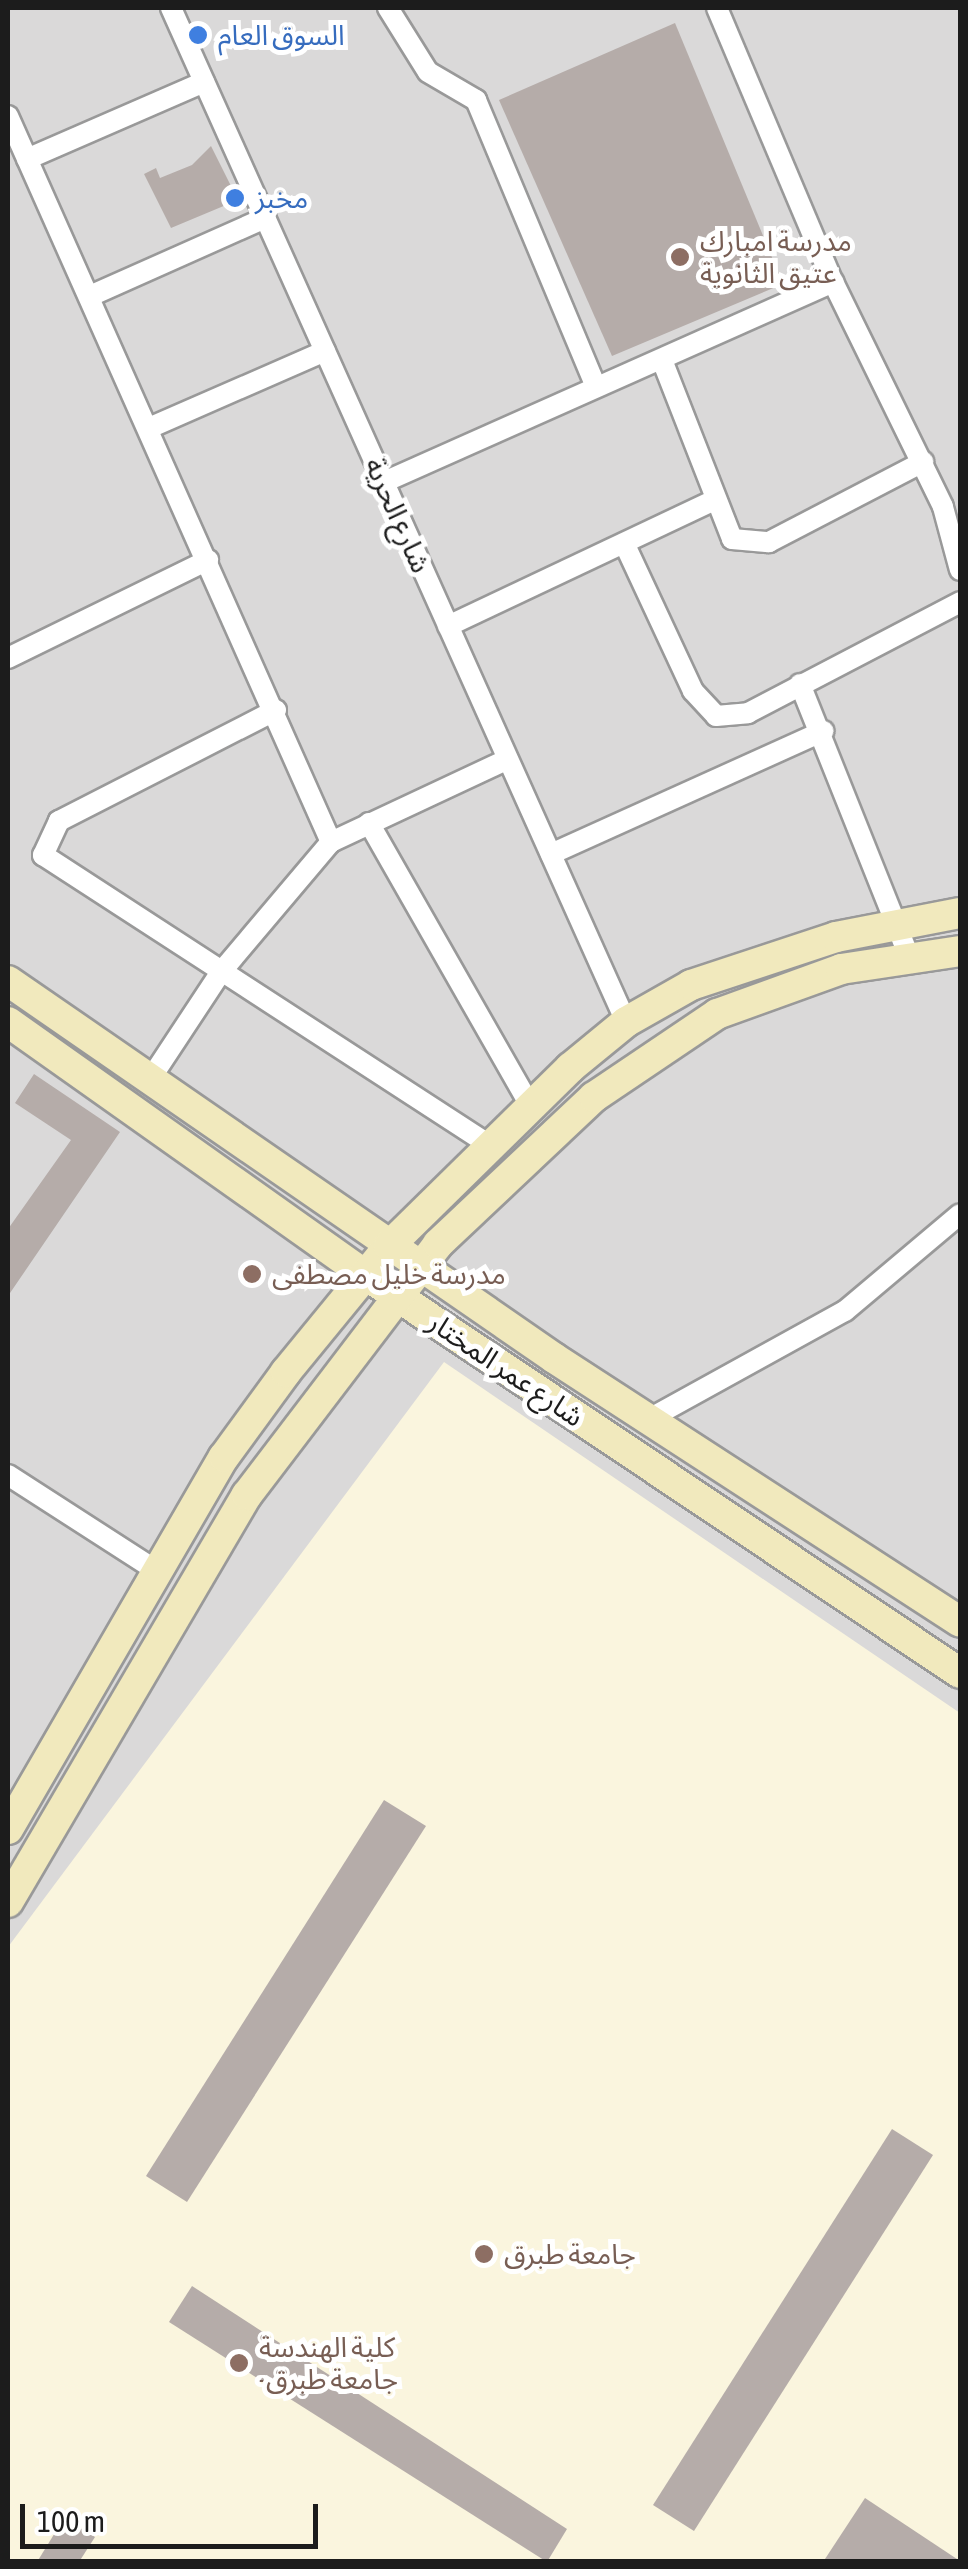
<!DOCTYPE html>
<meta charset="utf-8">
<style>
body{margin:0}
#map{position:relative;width:968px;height:2569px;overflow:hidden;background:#ece7e3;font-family:"Asap Condensed","Noto Sans Arabic",sans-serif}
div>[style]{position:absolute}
.residential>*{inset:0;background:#dad9d9}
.education>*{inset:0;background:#faf5de}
.building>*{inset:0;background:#b5aca9}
.roads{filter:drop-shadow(2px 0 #999) drop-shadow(-2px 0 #999) drop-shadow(0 2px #999) drop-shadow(0 -2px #999)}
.street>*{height:20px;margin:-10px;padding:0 10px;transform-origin:10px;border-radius:10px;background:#fff}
.secondary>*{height:30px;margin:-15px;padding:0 15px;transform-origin:15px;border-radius:15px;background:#f1e9bd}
.dots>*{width:28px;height:28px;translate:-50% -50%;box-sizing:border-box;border:5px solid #fff;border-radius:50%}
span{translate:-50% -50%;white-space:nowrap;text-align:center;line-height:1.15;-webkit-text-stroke:10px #fff;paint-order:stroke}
.shop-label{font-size:28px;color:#366cbe}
.left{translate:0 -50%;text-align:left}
.education-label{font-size:28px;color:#785e54}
.street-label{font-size:28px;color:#1c1c1c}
.frame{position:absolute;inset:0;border:10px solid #1c1c1c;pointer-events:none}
.scale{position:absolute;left:20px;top:2504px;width:298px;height:45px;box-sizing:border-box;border:5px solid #1c1c1c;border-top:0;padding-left:12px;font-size:30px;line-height:35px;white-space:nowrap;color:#1c1c1c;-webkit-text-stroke:8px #fff;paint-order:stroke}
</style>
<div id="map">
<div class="residential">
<i style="clip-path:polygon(8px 8px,960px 8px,960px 2561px,8px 2561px)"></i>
</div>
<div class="education">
<i style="clip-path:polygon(444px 1362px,960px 1713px,960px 2561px,8px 2561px,8px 1947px)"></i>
</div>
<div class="building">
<i style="clip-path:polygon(675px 23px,783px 284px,612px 356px,499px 100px)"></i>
<i style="clip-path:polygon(211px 146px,238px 200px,171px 228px,144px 174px,156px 168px,160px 178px,192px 165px)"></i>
<i style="clip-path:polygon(34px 1074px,120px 1132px,8px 1296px,8px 1229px,71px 1140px,15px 1103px)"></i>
<i style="clip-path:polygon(384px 1800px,426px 1826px,187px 2202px,146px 2176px)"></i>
<i style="clip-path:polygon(892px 2129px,933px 2155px,694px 2531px,653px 2505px)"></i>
<i style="clip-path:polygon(192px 2286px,567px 2529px,547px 2562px,169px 2322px)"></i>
<i style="clip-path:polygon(865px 2498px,960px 2561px,960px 2562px,823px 2562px)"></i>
<i style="clip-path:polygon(64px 2518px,95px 2537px,79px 2562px,37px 2562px)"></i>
</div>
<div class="roads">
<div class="street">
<i style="left:171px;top:8px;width:1111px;rotate:65.83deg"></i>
<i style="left:388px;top:8px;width:75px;rotate:58deg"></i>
<i style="left:428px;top:72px;width:56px;rotate:30.3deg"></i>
<i style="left:476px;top:100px;width:311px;rotate:67.3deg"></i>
<i style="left:717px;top:8px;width:298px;rotate:67.1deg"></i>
<i style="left:833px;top:282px;width:250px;rotate:63.9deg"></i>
<i style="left:943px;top:507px;width:65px;rotate:74.9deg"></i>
<i style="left:8px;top:116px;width:795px;rotate:66.02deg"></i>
<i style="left:27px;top:159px;width:193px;rotate:-23.5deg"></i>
<i style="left:90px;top:296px;width:192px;rotate:-24deg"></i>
<i style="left:662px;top:360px;width:192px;rotate:68.6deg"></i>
<i style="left:732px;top:539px;width:37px;rotate:5deg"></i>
<i style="left:769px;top:542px;width:174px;rotate:-27.5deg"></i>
<i style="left:149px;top:428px;width:192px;rotate:-23.6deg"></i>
<i style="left:384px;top:482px;width:492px;rotate:-24deg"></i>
<i style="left:625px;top:545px;width:161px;rotate:65deg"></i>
<i style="left:693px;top:691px;width:34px;rotate:47deg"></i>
<i style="left:716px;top:716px;width:32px;rotate:-5deg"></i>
<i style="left:748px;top:713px;width:239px;rotate:-27.6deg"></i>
<i style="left:448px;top:626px;width:293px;rotate:-25.3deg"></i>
<i style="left:8px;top:658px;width:223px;rotate:-26.1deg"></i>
<i style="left:800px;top:684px;width:294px;rotate:68.2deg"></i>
<i style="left:276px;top:710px;width:244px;rotate:152.9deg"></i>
<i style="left:59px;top:821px;width:38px;rotate:115deg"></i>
<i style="left:43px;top:855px;width:534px;rotate:33.01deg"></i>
<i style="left:369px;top:823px;width:327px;rotate:60.3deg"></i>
<i style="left:551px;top:854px;width:299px;rotate:-24.3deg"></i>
<i style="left:151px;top:1078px;width:127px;rotate:-56.6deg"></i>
<i style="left:221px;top:972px;width:170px;rotate:-49.8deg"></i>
<i style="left:331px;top:842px;width:195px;rotate:-25.1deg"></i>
<i style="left:649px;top:1419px;width:224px;rotate:-28.9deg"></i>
<i style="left:845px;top:1311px;width:150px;rotate:-40.1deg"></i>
<i style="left:8px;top:1475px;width:177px;rotate:32.8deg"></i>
</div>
<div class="secondary">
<i style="left:8px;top:981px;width:664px;rotate:34.62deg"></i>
<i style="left:554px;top:1358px;width:484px;rotate:33deg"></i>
<i style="left:8px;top:1022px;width:436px;rotate:35.3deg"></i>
<i style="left:364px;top:1274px;width:717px;rotate:33.8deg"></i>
<i style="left:8px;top:1829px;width:430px;rotate:-59.9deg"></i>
<i style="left:224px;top:1457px;width:105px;rotate:-53.9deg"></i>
<i style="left:286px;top:1372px;width:163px;rotate:-50.7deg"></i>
<i style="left:389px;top:1246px;width:254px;rotate:-44.5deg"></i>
<i style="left:570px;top:1068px;width:72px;rotate:-39.4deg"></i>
<i style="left:626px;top:1022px;width:75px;rotate:-29.6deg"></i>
<i style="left:691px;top:985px;width:153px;rotate:-18.3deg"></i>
<i style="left:836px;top:937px;width:126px;rotate:-11deg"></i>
<i style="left:8px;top:1902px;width:472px;rotate:-59.6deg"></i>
<i style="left:247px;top:1495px;width:315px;rotate:-52.7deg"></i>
<i style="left:438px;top:1244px;width:214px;rotate:-43.3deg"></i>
<i style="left:594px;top:1097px;width:148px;rotate:-34deg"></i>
<i style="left:717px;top:1014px;width:132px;rotate:-19.9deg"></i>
<i style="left:841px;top:969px;width:120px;rotate:-8.6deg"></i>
</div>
</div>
<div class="dots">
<i style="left:198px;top:35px;background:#3f7fe0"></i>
<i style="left:235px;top:198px;background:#3f7fe0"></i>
<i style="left:680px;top:257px;background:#8d6e63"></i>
<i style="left:252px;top:1274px;background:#8d6e63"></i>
<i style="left:484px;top:2254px;background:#8d6e63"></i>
<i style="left:239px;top:2363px;background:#8d6e63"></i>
</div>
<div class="shop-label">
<span class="left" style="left:218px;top:35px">السوق العام</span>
<span class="left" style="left:255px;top:198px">مخبز</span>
</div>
<div class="education-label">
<span class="left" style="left:700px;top:257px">مدرسة امبارك<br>عتيق الثانوية</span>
<span class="left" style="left:272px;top:1274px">مدرسة خليل مصطفى</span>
<span class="left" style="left:504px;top:2254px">جامعة طبرق</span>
<span class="left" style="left:259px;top:2363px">كلية الهندسة<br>-جامعة طبرق</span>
</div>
<div class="street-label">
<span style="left:398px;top:515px;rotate:66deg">شارع الحرية</span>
<span style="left:506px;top:1369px;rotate:34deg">شارع عمر المختار</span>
</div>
<div class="frame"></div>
<div class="scale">100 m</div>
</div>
